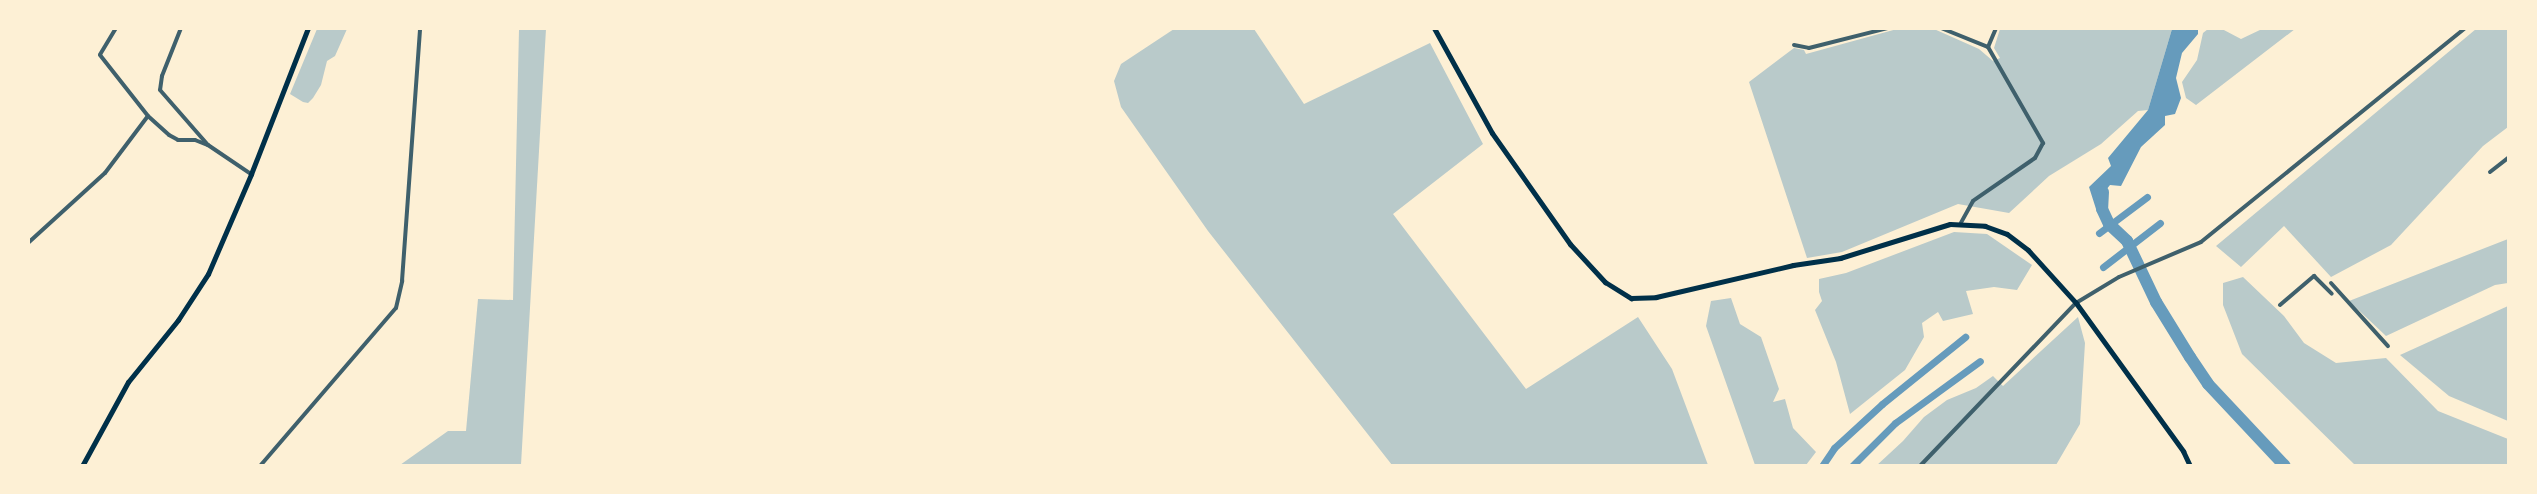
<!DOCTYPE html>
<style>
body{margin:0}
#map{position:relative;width:2537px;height:494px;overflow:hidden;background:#fdf0d5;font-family:"Noto Sans",sans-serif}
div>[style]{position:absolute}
.green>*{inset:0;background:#b9caca}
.water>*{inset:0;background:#669bbc}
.canal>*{height:7px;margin:-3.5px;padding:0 3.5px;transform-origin:3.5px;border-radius:3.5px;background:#669bbc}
.river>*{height:12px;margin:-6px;padding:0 6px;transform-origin:6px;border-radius:6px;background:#669bbc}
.minor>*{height:4px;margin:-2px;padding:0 2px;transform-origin:2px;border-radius:2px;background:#3f606c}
.secondary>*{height:5px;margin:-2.5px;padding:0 2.5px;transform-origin:2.5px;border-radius:2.5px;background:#003049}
span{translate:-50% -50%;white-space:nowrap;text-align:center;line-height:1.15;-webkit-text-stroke:5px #fdf0d5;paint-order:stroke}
.frame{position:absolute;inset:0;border:30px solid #fdf0d5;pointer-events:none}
</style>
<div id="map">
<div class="green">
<i style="clip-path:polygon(317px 29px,347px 29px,335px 56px,327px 61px,321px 85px,313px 98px,308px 103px,303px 102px,290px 94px)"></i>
<i style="clip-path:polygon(519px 29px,546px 29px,521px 465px,400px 465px,448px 431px,466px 431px,478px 299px,513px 300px)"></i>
<i style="clip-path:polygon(1174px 29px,1254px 29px,1304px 104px,1430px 43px,1483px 144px,1393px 214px,1526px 389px,1638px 317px,1672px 369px,1708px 465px,1392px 465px,1208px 231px,1121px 107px,1114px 81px,1121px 64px)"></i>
<i style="clip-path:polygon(1897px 29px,1934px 29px,1979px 49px,1993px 61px,2000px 58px,1994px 48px,2000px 29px,2172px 29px,2148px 110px,2138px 111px,2101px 144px,2049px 176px,2009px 213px,1958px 204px,1842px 252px,1807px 258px,1749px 82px,1794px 48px,1804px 50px,1806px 54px)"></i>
<i style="clip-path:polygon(2208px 29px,2222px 29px,2241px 39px,2262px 29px,2295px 29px,2196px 105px,2186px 98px,2182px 82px,2197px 60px,2203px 33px)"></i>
<i style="clip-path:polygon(2476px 29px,2508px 29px,2508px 127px,2483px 146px,2391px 245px,2331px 277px,2284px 226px,2241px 267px,2216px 246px)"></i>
<i style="clip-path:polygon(1954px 232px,1987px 234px,2032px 265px,2017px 290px,1994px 287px,1966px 291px,1973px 314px,1943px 321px,1938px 312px,1922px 323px,1924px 337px,1905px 370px,1850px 414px,1836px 362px,1815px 310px,1822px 301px,1819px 292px,1819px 279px,1846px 273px)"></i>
<i style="clip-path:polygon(2508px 239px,2508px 283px,2495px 285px,2386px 336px,2349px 301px)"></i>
<i style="clip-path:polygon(2243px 277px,2284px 316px,2304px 343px,2336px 363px,2386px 358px,2438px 411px,2508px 439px,2508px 465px,2355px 465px,2242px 354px,2223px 305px,2223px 283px)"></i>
<i style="clip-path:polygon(1731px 298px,1740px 324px,1761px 337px,1779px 389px,1773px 402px,1785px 399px,1793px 428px,1816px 452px,1806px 465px,1755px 465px,1706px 326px,1711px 301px)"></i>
<i style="clip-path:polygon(2508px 306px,2508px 421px,2449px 396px,2400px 355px)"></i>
<i style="clip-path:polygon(2078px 317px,2085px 343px,2080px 424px,2056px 465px,1876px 466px,1903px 441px,1924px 417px,1947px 400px,1976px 388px,1993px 376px,2003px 386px)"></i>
</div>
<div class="water">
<i style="clip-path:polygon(2172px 29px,2198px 29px,2198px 34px,2182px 53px,2176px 78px,2181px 98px,2175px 114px,2165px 116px,2165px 125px,2141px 147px,2121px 186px,2110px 185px,2106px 190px,2106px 209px,2096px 209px,2089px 187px,2111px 166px,2108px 158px,2148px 110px)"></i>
</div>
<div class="canal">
<i style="left:2099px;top:233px;width:60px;rotate:-36.9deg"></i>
<i style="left:2103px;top:267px;width:72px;rotate:-37.7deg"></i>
<i style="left:1822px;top:466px;width:22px;rotate:-56deg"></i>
<i style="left:1834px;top:448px;width:65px;rotate:-42.5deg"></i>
<i style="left:1882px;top:404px;width:107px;rotate:-38.9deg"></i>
<i style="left:1852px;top:466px;width:61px;rotate:-45deg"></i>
<i style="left:1895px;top:423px;width:105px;rotate:-36.1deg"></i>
</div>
<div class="river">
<i style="left:2103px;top:192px;width:17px;rotate:93deg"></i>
<i style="left:2102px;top:209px;width:17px;rotate:65deg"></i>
<i style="left:2109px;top:224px;width:25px;rotate:43deg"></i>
<i style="left:2127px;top:241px;width:68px;rotate:64.6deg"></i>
<i style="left:2156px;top:302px;width:65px;rotate:58.3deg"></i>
<i style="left:2190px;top:357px;width:32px;rotate:56deg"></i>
<i style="left:2208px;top:384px;width:112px;rotate:46.8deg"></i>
</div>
<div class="minor">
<i style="left:116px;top:28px;width:31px;rotate:121deg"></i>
<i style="left:100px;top:55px;width:78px;rotate:51.8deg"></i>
<i style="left:148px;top:116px;width:28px;rotate:42deg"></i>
<i style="left:169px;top:135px;width:10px;rotate:29deg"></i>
<i style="left:178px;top:140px;width:17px"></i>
<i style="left:195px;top:140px;width:14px;rotate:21deg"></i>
<i style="left:208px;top:145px;width:52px;rotate:34deg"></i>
<i style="left:181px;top:28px;width:52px;rotate:111.6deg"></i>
<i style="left:162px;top:76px;width:14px;rotate:98deg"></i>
<i style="left:160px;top:90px;width:73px;rotate:48.9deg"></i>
<i style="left:1941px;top:28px;width:51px;rotate:22deg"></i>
<i style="left:1988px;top:47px;width:111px;rotate:60.2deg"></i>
<i style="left:2043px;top:143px;width:17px;rotate:118deg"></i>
<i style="left:2035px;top:158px;width:75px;rotate:145.3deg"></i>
<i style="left:1973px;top:201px;width:25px;rotate:119deg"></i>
<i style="left:1794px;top:45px;width:15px;rotate:11deg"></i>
<i style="left:1809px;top:48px;width:81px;rotate:-14.2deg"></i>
<i style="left:1988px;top:47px;width:21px;rotate:-67deg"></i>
<i style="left:2490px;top:172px;width:23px;rotate:-38deg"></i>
<i style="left:28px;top:243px;width:104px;rotate:-42.3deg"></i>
<i style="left:105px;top:173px;width:71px;rotate:-53deg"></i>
<i style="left:2331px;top:283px;width:85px;rotate:47.9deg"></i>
<i style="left:2280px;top:305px;width:45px;rotate:-40.5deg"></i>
<i style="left:2314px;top:276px;width:25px;rotate:45deg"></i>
<i style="left:260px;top:466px;width:208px;rotate:-49.3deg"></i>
<i style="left:396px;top:308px;width:28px;rotate:-77deg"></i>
<i style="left:402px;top:281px;width:254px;rotate:-85.9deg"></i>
<i style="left:1920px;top:466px;width:226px;rotate:-46.3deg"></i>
<i style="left:2076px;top:303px;width:50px;rotate:-31.2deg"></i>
<i style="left:2119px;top:277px;width:89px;rotate:-23.1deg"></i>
<i style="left:2201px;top:242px;width:340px;rotate:-39deg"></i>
</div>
<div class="secondary">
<i style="left:1434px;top:28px;width:120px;rotate:61.1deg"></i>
<i style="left:1492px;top:133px;width:136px;rotate:54.9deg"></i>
<i style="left:1570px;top:244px;width:52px;rotate:47.4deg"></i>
<i style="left:1605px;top:282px;width:31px;rotate:32deg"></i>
<i style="left:1631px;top:298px;width:25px;rotate:-2deg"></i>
<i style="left:1656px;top:297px;width:141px;rotate:-13.1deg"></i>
<i style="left:1793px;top:265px;width:48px;rotate:-8.5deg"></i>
<i style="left:1840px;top:258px;width:115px;rotate:-17.2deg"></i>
<i style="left:1950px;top:224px;width:35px;rotate:3deg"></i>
<i style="left:1985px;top:226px;width:23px;rotate:20deg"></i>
<i style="left:2007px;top:234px;width:26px;rotate:37deg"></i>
<i style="left:2028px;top:250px;width:72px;rotate:47.8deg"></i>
<i style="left:2076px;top:303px;width:183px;rotate:54.1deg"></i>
<i style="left:2183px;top:451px;width:17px;rotate:65deg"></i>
<i style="left:82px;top:466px;width:96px;rotate:-61.3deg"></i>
<i style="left:128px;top:382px;width:80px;rotate:-51.1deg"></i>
<i style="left:178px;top:320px;width:55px;rotate:-56.9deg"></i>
<i style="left:208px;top:274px;width:109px;rotate:-66.7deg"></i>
<i style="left:251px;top:174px;width:157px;rotate:-68.7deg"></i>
</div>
<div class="frame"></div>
</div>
